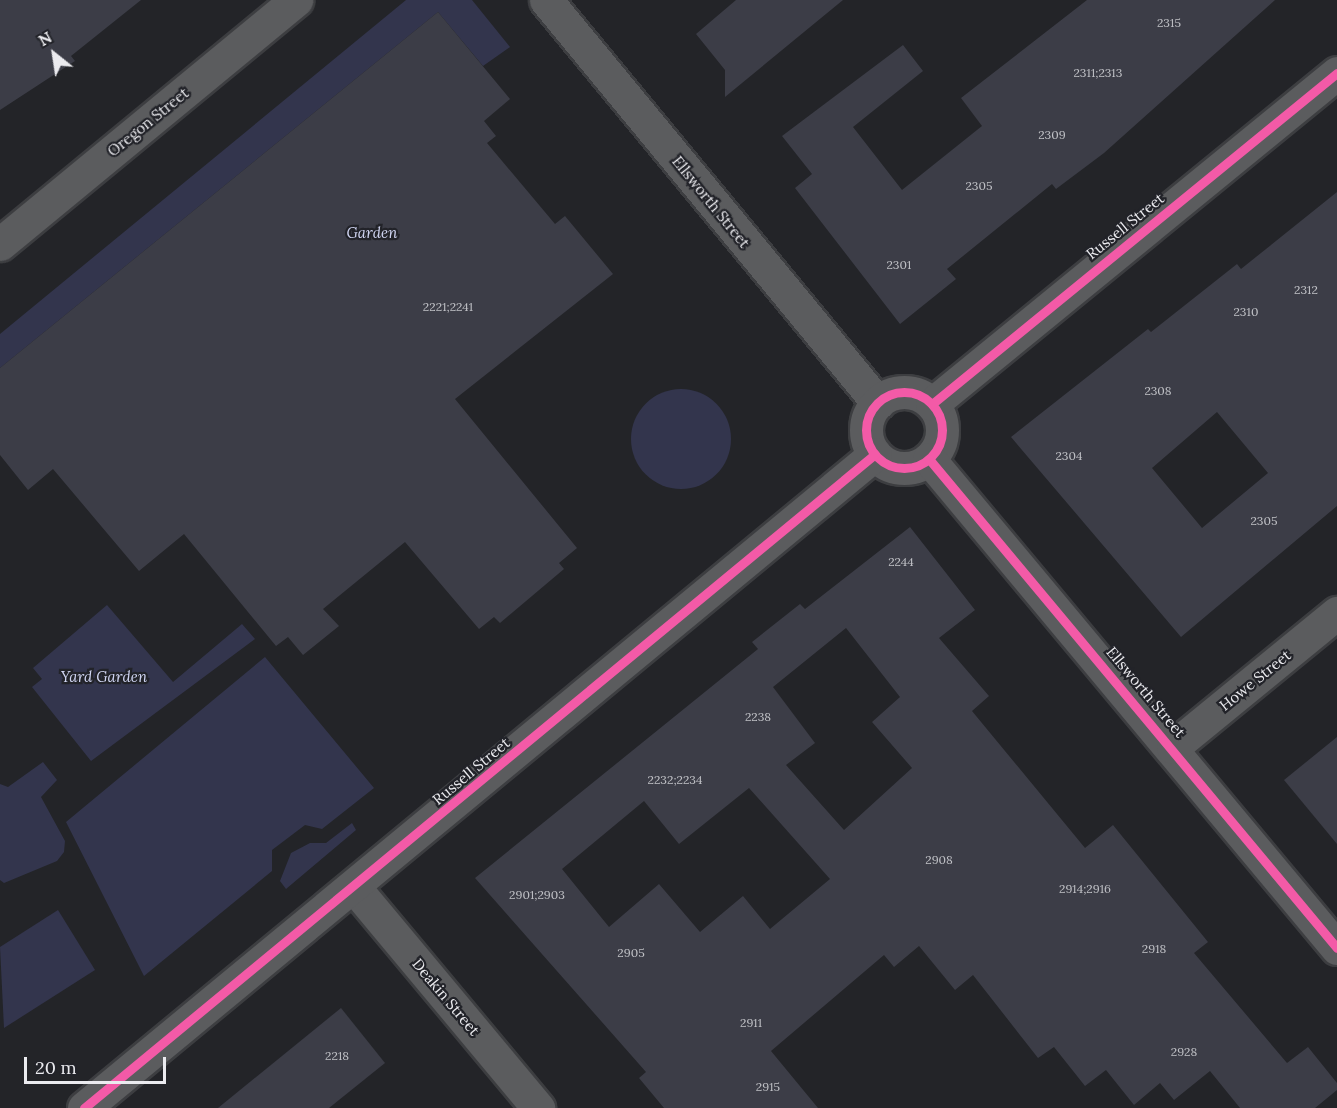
<!DOCTYPE html>
<style>
body{margin:0}
#map{position:relative;width:1337px;height:1108px;overflow:hidden;background:#232428;font-family:Lora,serif}
div>[style]{position:absolute}
.green>*{inset:0;background:#33354d}
.round{border-radius:50%}
.building>*{inset:0;background:#3c3d47}
.roads{filter:drop-shadow(2px 0 #3d3e41) drop-shadow(-2px 0 #3d3e41) drop-shadow(0 2px #3d3e41) drop-shadow(0 -2px #3d3e41)}
.minor>*{height:33px;margin:-16.5px;padding:0 16.5px;transform-origin:16.5px;border-radius:16.5px;background:#5b5c5e}
.minor>.ring{margin:-16.5px;padding:0;box-sizing:content-box;background:none;border:33px solid #5b5c5e;border-radius:50%}
.cycleway>*{height:9px;margin:-4.5px;padding:0 4.5px;transform-origin:4.5px;border-radius:4.5px;background:#f35aa7}
.cycleway>.ring{margin:-4.5px;padding:0;box-sizing:content-box;background:none;border:9px solid #f35aa7;border-radius:50%}
span{translate:-50% -50%;white-space:nowrap;text-align:center;line-height:1.15;-webkit-text-stroke:4.5px #222329;paint-order:stroke}
.number-label{font-size:12px;color:#bfc0c5}
.number-label span{-webkit-text-stroke-width:0}
.street-label{font-size:15px;color:#ebebef}
.park-label{font-size:15px;color:#d0d5f2;font-style:italic}
.north{position:absolute;left:24px;top:24px;width:60px;height:60px;-webkit-text-stroke:4px #222329;paint-order:stroke;rotate:330deg;font-size:16px;font-weight:700;line-height:24px;text-align:center;color:#ebebef}
.north::after{content:'';display:block;margin:auto;width:21px;height:27px;background:#ebebef;clip-path:polygon(50% 0,100% 100%,50% 72%,0 100%)}
.scale{position:absolute;left:24px;top:1057px;width:142px;height:27px;box-sizing:border-box;border:3px solid #ebebef;border-top:0;padding-left:8px;font-size:18px;line-height:21px;white-space:nowrap;color:#ebebef;-webkit-text-stroke:4px #222329;paint-order:stroke}
</style>
<div id="map">
<div class="green">
<i style="clip-path:polygon(406px 0,472px 0,510px 47px,483px 66px,438px 12px,0 368px,0 334px)"></i>
<i class="round" style="left:631px;top:389px;width:100px;height:100px"></i>
<i style="clip-path:polygon(107px 605px,173px 682px,242px 624px,255px 639px,91px 761px,32px 687px,42px 679px,33px 668px)"></i>
<i style="clip-path:polygon(265px 657px,374px 788px,322px 829px,305px 825px,272px 850px,272px 871px,144px 976px,66px 822px)"></i>
<i style="clip-path:polygon(43px 762px,57px 780px,41px 797px,65px 841px,64px 852px,57px 861px,4px 883px,0 880px,0 784px,8px 787px)"></i>
<i style="clip-path:polygon(352px 823px,356px 830px,286px 889px,280px 881px,291px 853px,310px 843px,326px 843px)"></i>
<i style="clip-path:polygon(58px 910px,95px 970px,4px 1028px,0 947px)"></i>
</div>
<div class="building">
<i style="clip-path:polygon(0 0,141px 0,71px 56px,75px 61px,0 110px)"></i>
<i style="clip-path:polygon(736px 0,843px 0,725px 97px,725px 70px,696px 34px)"></i>
<i style="clip-path:polygon(1087px 0,1275px 0,1104px 153px,1056px 189px,1052px 184px,947px 269px,956px 279px,900px 324px,795px 188px,812px 174px,782px 136px,903px 45px,923px 71px,853px 127px,902px 190px,982px 126px,961px 98px)"></i>
<i style="clip-path:polygon(438px 12px,510px 99px,484px 121px,496px 136px,487px 143px,555px 224px,565px 216px,613px 274px,455px 399px,577px 548px,559px 563px,564px 569px,500px 623px,494px 617px,479px 629px,405px 542px,323px 609px,339px 626px,303px 655px,288px 637px,276px 646px,184px 534px,139px 571px,53px 469px,28px 490px,0 455px,0 368px)"></i>
<i style="clip-path:polygon(evenodd,1337px 192px,1337px 506px,1181px 637px,1011px 437px,1148px 329px,1151px 332px,1237px 264px,1241px 269px,1337px 192px,1217px 412px,1268px 473px,1202px 528px,1152px 468px,1217px 412px)"></i>
<i style="clip-path:polygon(evenodd,910px 527px,975px 610px,939px 638px,989px 696px,972px 711px,1085px 848px,1113px 825px,1208px 942px,1194px 953px,1287px 1063px,1308px 1047px,1337px 1083px,1337px 1090px,1315px 1108px,1240px 1108px,1210px 1071px,1174px 1100px,1160px 1083px,1134px 1105px,1106px 1070px,1085px 1086px,1054px 1047px,1038px 1058px,973px 975px,955px 990px,919px 946px,894px 967px,884px 955px,771px 1051px,818px 1108px,664px 1108px,639px 1078px,646px 1072px,475px 878px,758px 649px,752px 642px,800px 604px,805px 609px,910px 527px,846px 628px,900px 697px,872px 722px,912px 768px,844px 830px,786px 765px,815px 743px,773px 687px,846px 628px,910px 527px,749px 788px,830px 879px,770px 929px,743px 896px,700px 932px,659px 884px,609px 927px,562px 869px,644px 801px,679px 844px,749px 788px)"></i>
<i style="clip-path:polygon(1337px 737px,1337px 844px,1284px 780px)"></i>
<i style="clip-path:polygon(341px 1008px,385px 1063px,329px 1108px,218px 1108px)"></i>
</div>
<div class="roads">
<div class="minor">
<i style="left:546px;top:0;width:522px;rotate:50.52deg"></i>
<i style="left:0;top:244px;width:384px;rotate:-39.5deg"></i>
<i class="ring" style="left:866px;top:392px;width:43px;height:43px"></i>
<i style="left:932px;top:404px;width:523px;rotate:-39.26deg"></i>
<i style="left:929px;top:459px;width:637px;rotate:50.16deg"></i>
<i style="left:1173px;top:747px;width:212px;rotate:-39.3deg"></i>
<i style="left:354px;top:887px;width:288px;rotate:50.2deg"></i>
<i style="left:84px;top:1108px;width:1026px;rotate:-39.58deg"></i>
</div>
</div>
<div class="cycleway">
<i class="ring" style="left:866px;top:392px;width:67px;height:67px"></i>
<i style="left:932px;top:404px;width:523px;rotate:-39.26deg"></i>
<i style="left:929px;top:459px;width:637px;rotate:50.16deg"></i>
<i style="left:84px;top:1108px;width:1026px;rotate:-39.58deg"></i>
</div>
<div class="number-label">
<span style="left:1169px;top:23px">2315</span>
<span style="left:1098px;top:73px">2311;2313</span>
<span style="left:1052px;top:135px">2309</span>
<span style="left:979px;top:186px">2305</span>
<span style="left:899px;top:265px">2301</span>
<span style="left:1306px;top:290px">2312</span>
<span style="left:448px;top:307px">2221;2241</span>
<span style="left:1246px;top:312px">2310</span>
<span style="left:1158px;top:391px">2308</span>
<span style="left:1069px;top:456px">2304</span>
<span style="left:1264px;top:521px">2305</span>
<span style="left:901px;top:562px">2244</span>
<span style="left:758px;top:717px">2238</span>
<span style="left:675px;top:780px">2232;2234</span>
<span style="left:939px;top:860px">2908</span>
<span style="left:1085px;top:889px">2914;2916</span>
<span style="left:537px;top:895px">2901;2903</span>
<span style="left:1154px;top:949px">2918</span>
<span style="left:631px;top:953px">2905</span>
<span style="left:751px;top:1023px">2911</span>
<span style="left:1184px;top:1052px">2928</span>
<span style="left:337px;top:1056px">2218</span>
<span style="left:768px;top:1087px">2915</span>
</div>
<div class="street-label">
<span style="left:148px;top:122px;rotate:-39deg">Oregon Street</span>
<span style="left:711px;top:202px;rotate:51deg">Ellsworth Street</span>
<span style="left:1125px;top:226px;rotate:-39deg">Russell Street</span>
<span style="left:1255px;top:680px;rotate:-39deg">Howe Street</span>
<span style="left:1146px;top:692px;rotate:50deg">Ellsworth Street</span>
<span style="left:471px;top:771px;rotate:-40deg">Russell Street</span>
<span style="left:446px;top:997px;rotate:50deg">Deakin Street</span>
</div>
<div class="park-label">
<span style="left:372px;top:233px">Garden</span>
<span style="left:104px;top:677px">Yard Garden</span>
</div>
<div class="north">N</div>
<div class="scale">20 m</div>
</div>
